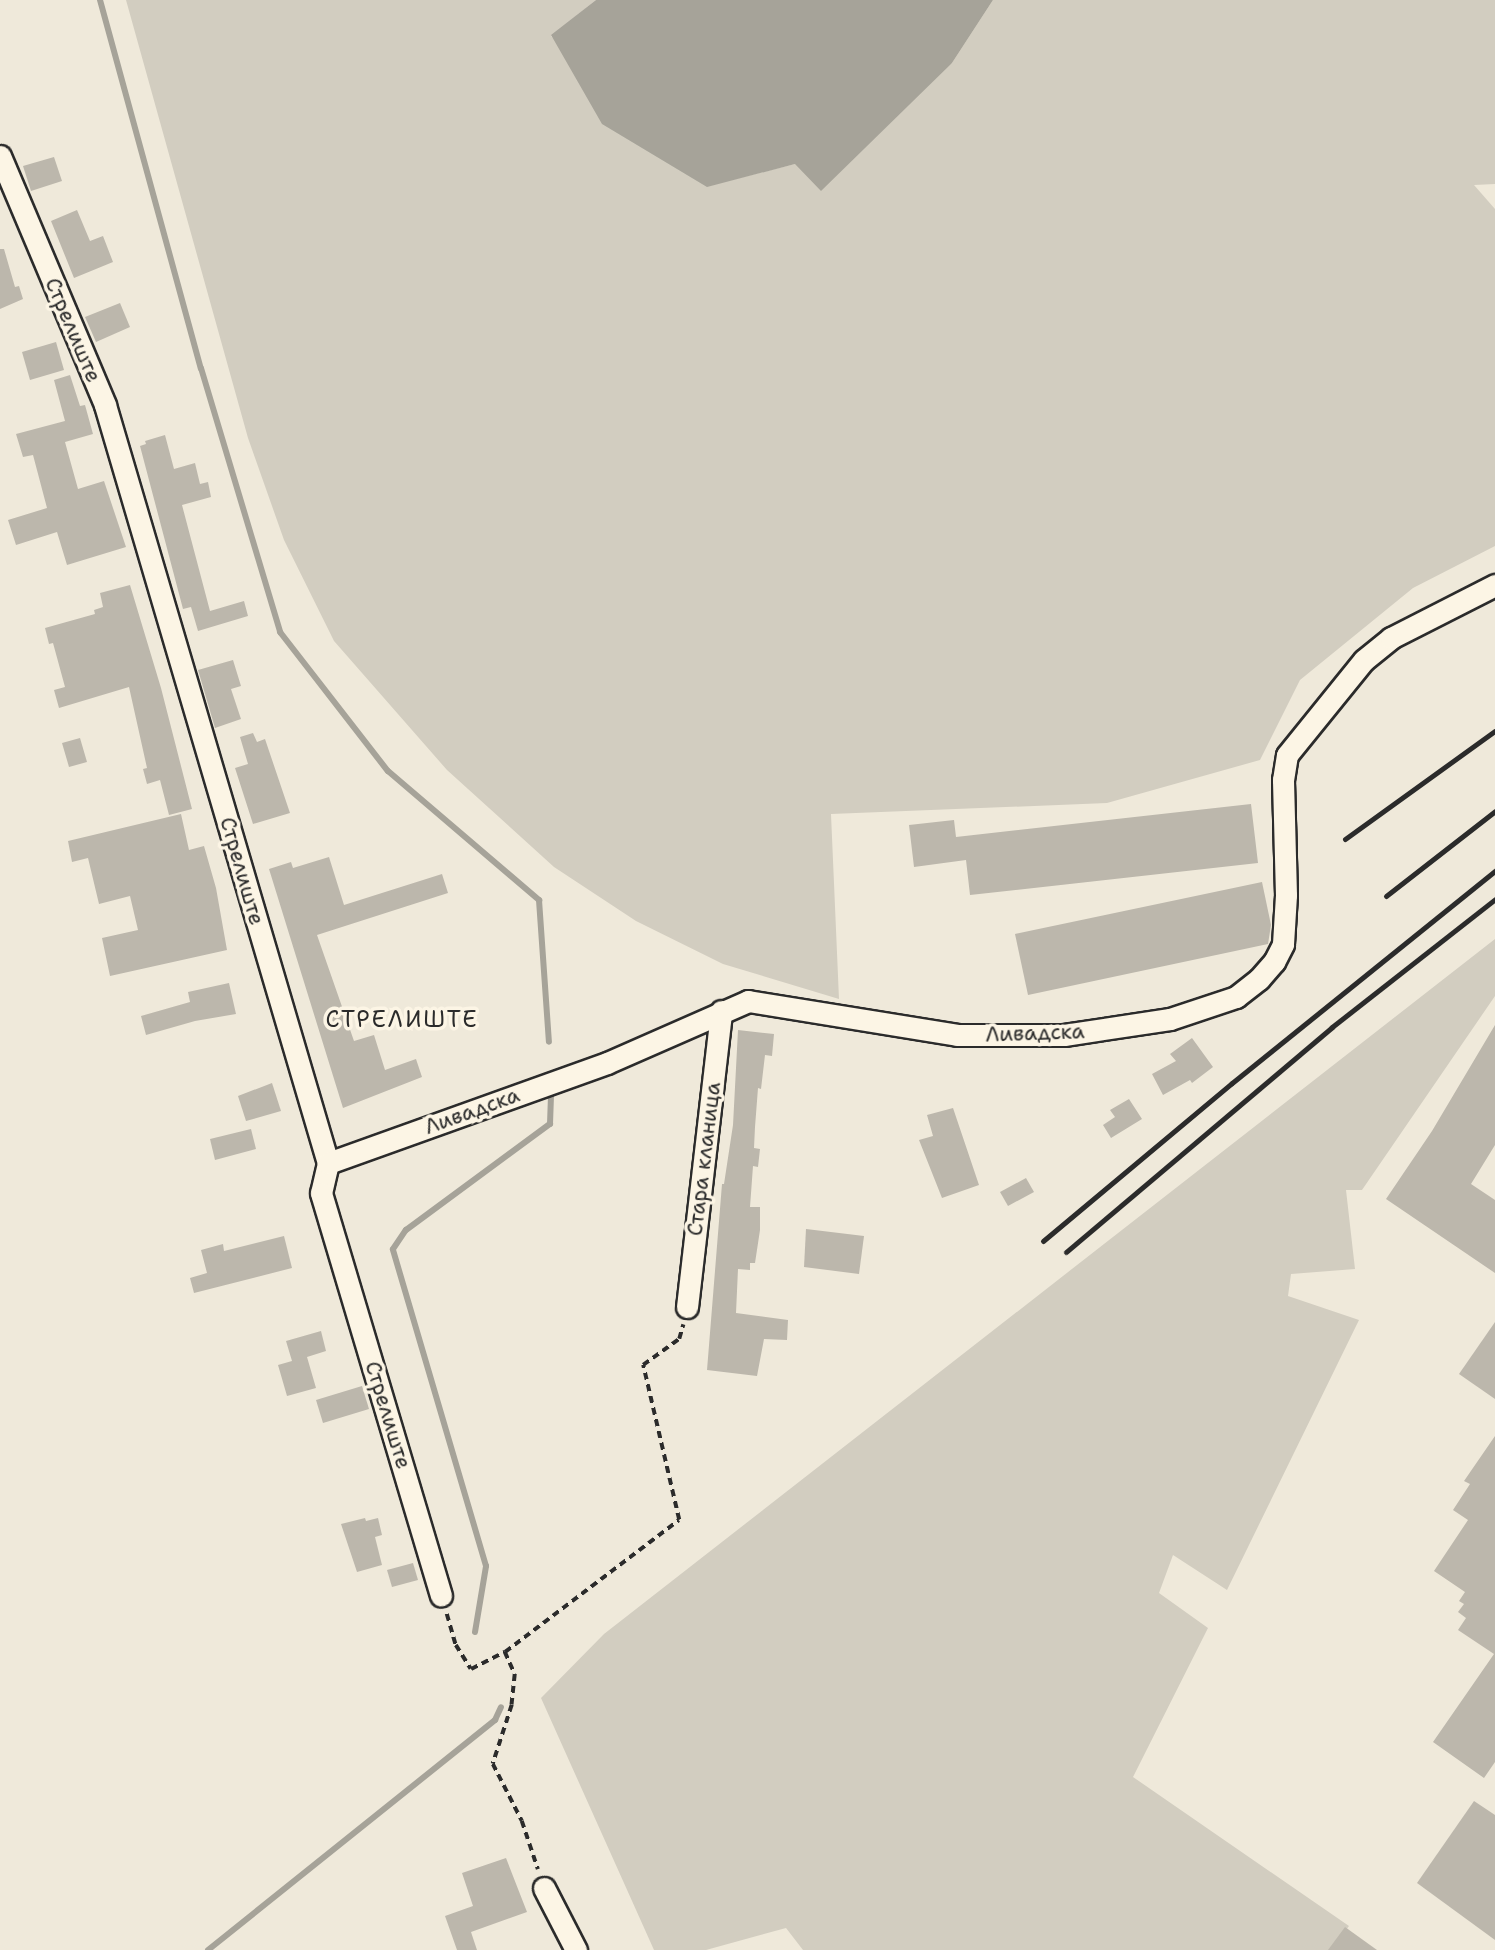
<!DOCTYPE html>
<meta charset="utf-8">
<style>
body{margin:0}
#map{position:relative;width:1495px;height:1950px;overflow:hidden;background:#efe9da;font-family:"Shantell Sans",sans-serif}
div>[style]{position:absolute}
.green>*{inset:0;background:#d2cdc0}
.water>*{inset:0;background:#a6a399}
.stream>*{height:6px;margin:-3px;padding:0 3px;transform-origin:3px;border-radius:3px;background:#a6a399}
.building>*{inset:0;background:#bcb7ac}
.path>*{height:3.5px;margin-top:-1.75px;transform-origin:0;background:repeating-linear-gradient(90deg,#2b2b2b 0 7px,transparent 0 12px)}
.roads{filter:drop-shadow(2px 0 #2b2b2b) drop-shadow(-2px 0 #2b2b2b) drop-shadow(0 2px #2b2b2b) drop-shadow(0 -2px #2b2b2b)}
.street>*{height:21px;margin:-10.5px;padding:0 10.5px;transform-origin:10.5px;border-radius:10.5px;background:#fcf5e5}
.rail>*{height:5px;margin:-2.5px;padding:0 2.5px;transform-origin:2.5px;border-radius:2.5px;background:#2b2b2b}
span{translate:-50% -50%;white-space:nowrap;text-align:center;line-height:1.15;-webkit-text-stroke:7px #fcf5e5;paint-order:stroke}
.street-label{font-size:21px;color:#2b2b2b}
.neighbourhood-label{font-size:23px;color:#2b2b2b;letter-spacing:2px}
</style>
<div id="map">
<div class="green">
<i style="clip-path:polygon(126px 0,596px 0,551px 36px,707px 186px,795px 164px,952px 63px,993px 0,1495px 0,1495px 184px,1474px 185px,1495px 209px,1495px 546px,1413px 588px,1300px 680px,1260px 760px,1107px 803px,831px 814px,839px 999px,723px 964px,636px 921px,554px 867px,447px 770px,334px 641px,284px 540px,248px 438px)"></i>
<i style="clip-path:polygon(1495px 939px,1495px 996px,1362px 1190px,1346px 1190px,1355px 1269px,1291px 1274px,1288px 1296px,1359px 1320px,1227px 1590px,1173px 1555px,1159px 1593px,1208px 1628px,1133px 1777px,1349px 1926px,1331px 1950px,803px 1950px,786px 1928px,706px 1950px,654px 1950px,541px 1698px,604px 1634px)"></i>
</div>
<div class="water">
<i style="clip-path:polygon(596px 0,993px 0,952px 63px,821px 191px,795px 164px,707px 187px,602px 124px,551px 35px)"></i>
</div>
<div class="stream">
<i style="left:100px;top:0;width:382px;rotate:74.7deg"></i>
<i style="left:201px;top:368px;width:276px;rotate:73.3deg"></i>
<i style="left:280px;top:632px;width:176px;rotate:52.2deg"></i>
<i style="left:388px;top:771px;width:199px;rotate:40.5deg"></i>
<i style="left:539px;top:900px;width:142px;rotate:86deg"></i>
<i style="left:475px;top:1632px;width:67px;rotate:-80.5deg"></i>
<i style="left:486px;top:1566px;width:330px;rotate:-106.4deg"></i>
<i style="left:393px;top:1249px;width:23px;rotate:-56deg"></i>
<i style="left:406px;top:1230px;width:179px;rotate:-36.4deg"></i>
<i style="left:550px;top:1124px;width:30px;rotate:-88deg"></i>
<i style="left:208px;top:1950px;width:368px;rotate:-38.7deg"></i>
<i style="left:495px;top:1720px;width:14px;rotate:-65deg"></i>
</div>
<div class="building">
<i style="clip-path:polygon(54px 157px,62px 181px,31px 191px,23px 166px)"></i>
<i style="clip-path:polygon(77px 210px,90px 241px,103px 236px,113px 262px,74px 278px,51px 221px)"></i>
<i style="clip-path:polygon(0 249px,4px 249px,15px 287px,19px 286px,23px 299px,0 309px)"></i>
<i style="clip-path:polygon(120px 303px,130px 327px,96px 342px,85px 317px)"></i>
<i style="clip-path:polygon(56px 342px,64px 370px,30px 380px,22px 352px)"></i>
<i style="clip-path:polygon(70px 375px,80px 406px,85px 405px,93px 434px,65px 442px,78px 489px,104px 481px,126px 547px,67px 565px,57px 532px,16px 545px,8px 520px,47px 508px,33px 455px,23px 457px,16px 434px,65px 421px,54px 380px)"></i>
<i style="clip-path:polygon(165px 435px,174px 469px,195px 463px,200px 484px,208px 482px,211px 497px,182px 505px,210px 611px,244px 601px,248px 616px,198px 631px,191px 607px,183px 609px,140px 446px,146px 444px,145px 441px)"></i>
<i style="clip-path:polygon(130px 585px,161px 688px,192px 809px,169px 815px,160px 780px,147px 784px,143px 769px,147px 768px,129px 687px,59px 708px,54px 690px,65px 687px,53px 643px,49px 644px,45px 628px,95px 614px,94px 610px,103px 607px,100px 593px)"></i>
<i style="clip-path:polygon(233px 660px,241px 686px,231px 689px,241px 719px,215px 728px,198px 670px)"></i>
<i style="clip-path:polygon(253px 733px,257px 742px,265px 739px,290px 813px,253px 824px,235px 768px,248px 764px,240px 737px)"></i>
<i style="clip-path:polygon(80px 738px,87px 762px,69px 767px,62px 743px)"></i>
<i style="clip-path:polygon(1251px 804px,1258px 863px,970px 895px,966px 860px,914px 867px,909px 825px,954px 820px,956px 837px)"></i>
<i style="clip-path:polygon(181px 814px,189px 850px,204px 846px,216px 888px,227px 950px,110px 976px,102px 938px,138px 930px,130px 896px,99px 904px,88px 858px,72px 862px,68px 841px)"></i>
<i style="clip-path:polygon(329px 857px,344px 905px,442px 874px,448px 893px,317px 935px,354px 1041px,374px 1035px,385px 1070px,416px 1059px,422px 1077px,343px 1108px,269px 869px,291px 862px,293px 868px)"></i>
<i style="clip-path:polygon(1262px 882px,1271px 925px,1268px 944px,1028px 995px,1015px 934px)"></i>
<i style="clip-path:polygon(229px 983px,236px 1014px,195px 1021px,146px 1035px,141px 1016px,190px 1002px,188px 992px)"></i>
<i style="clip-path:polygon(1495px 1025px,1495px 1145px,1471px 1184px,1495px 1200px,1495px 1273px,1386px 1199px,1432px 1131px)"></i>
<i style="clip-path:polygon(738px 1030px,774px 1034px,772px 1056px,765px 1055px,761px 1089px,758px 1088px,755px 1127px,754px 1148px,760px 1149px,758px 1167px,753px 1166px,750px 1207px,760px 1207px,760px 1230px,755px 1263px,750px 1263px,750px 1270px,738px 1269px,736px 1313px,788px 1320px,787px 1340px,764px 1339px,757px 1376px,707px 1370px,722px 1184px,724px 1184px,733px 1125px)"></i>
<i style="clip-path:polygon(1192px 1038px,1213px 1067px,1192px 1083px,1190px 1080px,1163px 1095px,1152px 1074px,1176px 1061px,1170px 1054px)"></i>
<i style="clip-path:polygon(272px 1083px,281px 1111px,246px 1121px,238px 1096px)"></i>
<i style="clip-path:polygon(1129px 1099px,1142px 1119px,1111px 1138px,1103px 1125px,1115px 1117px,1110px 1110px)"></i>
<i style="clip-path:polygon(953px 1108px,979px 1185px,942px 1198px,919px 1140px,933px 1136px,927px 1115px)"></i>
<i style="clip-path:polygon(251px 1129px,256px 1149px,215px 1160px,210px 1139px)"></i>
<i style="clip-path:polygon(1026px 1178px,1034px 1192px,1008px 1206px,1000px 1192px)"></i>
<i style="clip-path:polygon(806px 1229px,864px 1236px,859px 1274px,804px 1267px)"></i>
<i style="clip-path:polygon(284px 1236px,292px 1268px,194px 1293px,190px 1278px,207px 1273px,201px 1250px,223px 1244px,224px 1251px)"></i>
<i style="clip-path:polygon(1495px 1322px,1495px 1399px,1459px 1374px)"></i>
<i style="clip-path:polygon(321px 1331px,326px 1351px,307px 1357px,316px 1388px,287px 1396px,278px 1365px,292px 1361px,286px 1341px)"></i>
<i style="clip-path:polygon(362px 1386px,369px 1409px,323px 1423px,316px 1400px)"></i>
<i style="clip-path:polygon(1495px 1436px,1495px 1762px,1484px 1778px,1433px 1742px,1494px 1654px,1458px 1630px,1466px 1618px,1458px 1612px,1464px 1604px,1459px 1601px,1465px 1592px,1434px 1571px,1468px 1520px,1453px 1510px,1470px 1484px,1464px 1481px)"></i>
<i style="clip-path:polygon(365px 1518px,366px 1521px,378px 1518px,382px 1535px,375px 1537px,382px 1565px,357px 1572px,341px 1524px)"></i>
<i style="clip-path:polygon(413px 1563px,418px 1580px,392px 1587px,387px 1570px)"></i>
<i style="clip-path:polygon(1474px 1801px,1495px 1815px,1495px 1940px,1417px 1883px)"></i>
<i style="clip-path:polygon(506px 1858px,527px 1912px,471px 1932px,477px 1950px,457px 1950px,445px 1916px,473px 1906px,462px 1873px)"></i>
<i style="clip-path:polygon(1345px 1927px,1377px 1950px,1328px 1950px)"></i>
</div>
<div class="path">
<i style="left:447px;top:1614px;width:32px;rotate:74deg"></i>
<i style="left:456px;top:1645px;width:28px;rotate:58deg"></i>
<i style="left:471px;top:1669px;width:38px;rotate:-27deg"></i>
<i style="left:505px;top:1652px;width:218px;rotate:-37.2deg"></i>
<i style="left:679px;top:1520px;width:159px;rotate:-103.1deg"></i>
<i style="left:643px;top:1365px;width:44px;rotate:-35.8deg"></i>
<i style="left:679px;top:1339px;width:15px;rotate:-74deg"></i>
<i style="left:505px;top:1652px;width:24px;rotate:66deg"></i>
<i style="left:515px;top:1674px;width:31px;rotate:96deg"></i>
<i style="left:512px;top:1705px;width:62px;rotate:107.9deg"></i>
<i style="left:493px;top:1764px;width:64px;rotate:63deg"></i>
<i style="left:522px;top:1821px;width:51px;rotate:71.6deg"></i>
</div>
<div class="roads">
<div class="street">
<i style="left:0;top:156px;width:270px;rotate:67.1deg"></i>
<i style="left:105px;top:405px;width:790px;rotate:73.61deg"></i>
<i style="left:328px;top:1163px;width:31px;rotate:103deg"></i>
<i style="left:321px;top:1193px;width:420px;rotate:73.4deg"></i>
<i style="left:328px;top:1163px;width:296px;rotate:-19.7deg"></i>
<i style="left:607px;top:1063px;width:154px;rotate:-23.7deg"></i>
<i style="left:748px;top:1001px;width:212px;rotate:9.2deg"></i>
<i style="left:957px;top:1035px;width:107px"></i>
<i style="left:1064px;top:1035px;width:107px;rotate:-8.6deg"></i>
<i style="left:1170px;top:1019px;width:70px;rotate:-18.4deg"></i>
<i style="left:1236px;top:997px;width:29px;rotate:-38deg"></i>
<i style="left:1259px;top:979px;width:23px;rotate:-49deg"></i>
<i style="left:1274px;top:962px;width:20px;rotate:-63deg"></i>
<i style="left:1283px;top:944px;width:49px;rotate:-86.5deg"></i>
<i style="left:1286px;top:895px;width:115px;rotate:-91.5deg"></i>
<i style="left:1283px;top:780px;width:25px;rotate:-81deg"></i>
<i style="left:1287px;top:755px;width:122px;rotate:-51deg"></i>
<i style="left:1364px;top:660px;width:35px;rotate:-39deg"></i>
<i style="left:1391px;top:638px;width:117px;rotate:-27deg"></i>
<i style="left:687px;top:1307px;width:298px;rotate:-83.4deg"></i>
<i style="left:544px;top:1888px;width:70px;rotate:62.7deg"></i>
</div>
</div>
<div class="rail">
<i style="left:1345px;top:839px;width:185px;rotate:-35.8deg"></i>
<i style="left:1386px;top:896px;width:138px;rotate:-37.9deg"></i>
<i style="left:1043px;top:1241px;width:246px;rotate:-39.9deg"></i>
<i style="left:1232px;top:1083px;width:338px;rotate:-38.9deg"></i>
<i style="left:1066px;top:1252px;width:348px;rotate:-40.2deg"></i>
<i style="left:1332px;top:1027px;width:207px;rotate:-38.1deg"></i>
</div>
<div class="street-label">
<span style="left:73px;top:330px;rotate:67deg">Стрелиште</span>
<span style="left:242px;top:871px;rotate:74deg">Стрелиште</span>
<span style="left:1035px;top:1033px;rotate:-2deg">Ливадска</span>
<span style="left:472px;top:1111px;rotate:-20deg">Ливадска</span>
<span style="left:704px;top:1159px;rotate:-83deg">Стара кланица</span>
<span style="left:388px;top:1415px;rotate:73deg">Стрелиште</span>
</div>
<div class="neighbourhood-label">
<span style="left:402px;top:1019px">СТРЕЛИШТЕ</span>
</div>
</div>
